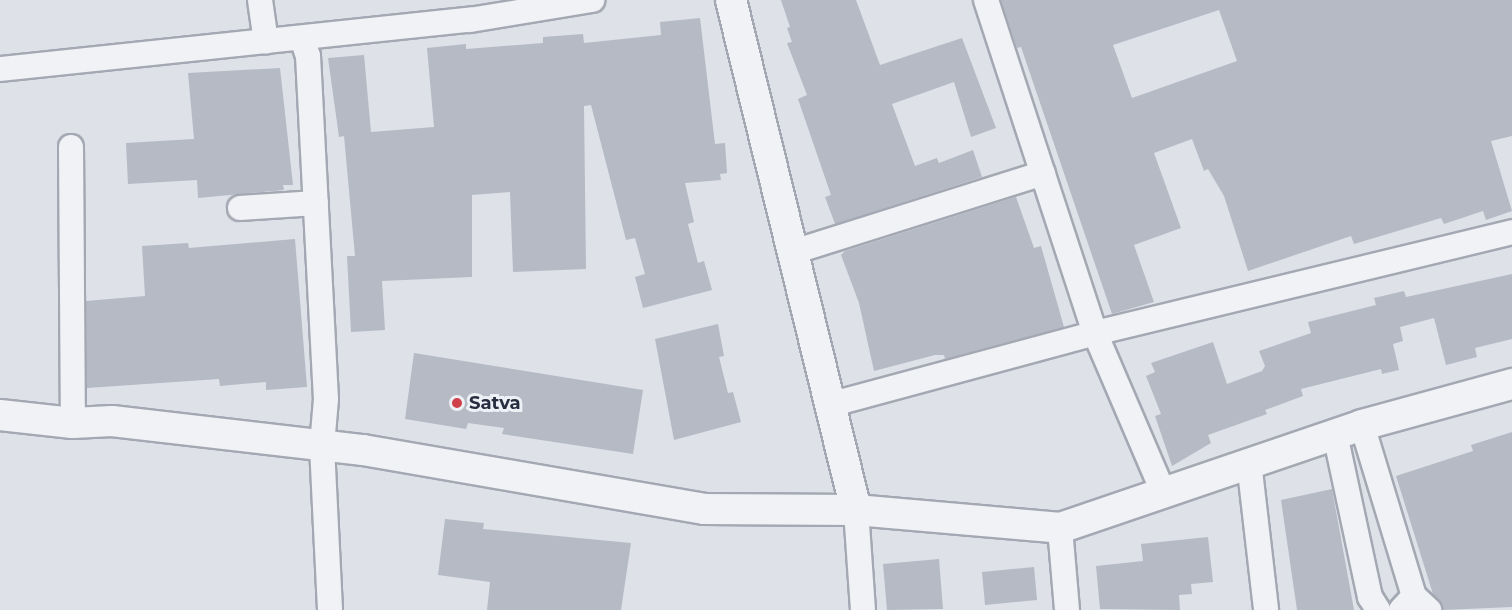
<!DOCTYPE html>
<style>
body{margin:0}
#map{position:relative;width:1512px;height:610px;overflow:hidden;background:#dee1e8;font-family:Montserrat,sans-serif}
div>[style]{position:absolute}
.building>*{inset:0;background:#b5bac4}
.roads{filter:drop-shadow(2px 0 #a3a8b2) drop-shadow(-2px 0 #a3a8b2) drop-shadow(0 2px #a3a8b2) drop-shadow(0 -2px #a3a8b2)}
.minor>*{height:24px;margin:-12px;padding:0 12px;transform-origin:12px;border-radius:12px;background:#f1f2f6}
.tertiary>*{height:30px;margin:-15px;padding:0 15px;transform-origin:15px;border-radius:15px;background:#f1f2f6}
.dots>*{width:16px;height:16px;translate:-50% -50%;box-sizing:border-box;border:3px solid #edf0f5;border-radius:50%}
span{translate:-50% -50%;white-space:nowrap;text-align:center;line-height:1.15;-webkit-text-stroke:6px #edf0f5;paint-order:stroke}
.poi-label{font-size:18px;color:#272e3f;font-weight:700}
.left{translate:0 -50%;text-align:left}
</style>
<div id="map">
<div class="building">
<i style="clip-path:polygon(781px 0,856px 0,880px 65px,962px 38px,996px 128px,971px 137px,954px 82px,892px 104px,915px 166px,937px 158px,939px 163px,973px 150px,982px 177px,835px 224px,825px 197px,831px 195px,798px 99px,807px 95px,787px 43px,792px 42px,787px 28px,790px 27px)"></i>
<i style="clip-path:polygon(evenodd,1001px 0,1512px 0,1512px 136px,1491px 141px,1512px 211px,1486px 220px,1483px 211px,1444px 224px,1441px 218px,1354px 244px,1351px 236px,1248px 271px,1224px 196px,1208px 169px,1204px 171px,1192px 139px,1154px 153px,1181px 228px,1134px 245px,1154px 302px,1112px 314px,1021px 47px,1017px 48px,1001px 0,1219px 10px,1237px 61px,1132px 98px,1113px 45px,1219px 10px)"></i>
<i style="clip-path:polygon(700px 18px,715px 144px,725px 143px,727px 173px,720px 174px,721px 180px,685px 183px,694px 222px,688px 224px,698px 263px,704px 261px,712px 290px,643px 308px,635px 277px,645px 274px,635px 238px,626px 240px,591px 105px,584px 106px,586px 269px,513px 272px,510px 192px,472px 195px,472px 277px,382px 281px,385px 330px,351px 332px,347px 256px,355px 256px,344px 136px,339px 137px,328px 58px,364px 55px,371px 132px,434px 127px,427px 48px,466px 44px,466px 49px,543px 43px,543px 37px,583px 34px,584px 43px,661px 35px,660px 22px)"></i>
<i style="clip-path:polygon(280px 68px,293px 185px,283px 185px,284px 190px,198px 198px,197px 180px,128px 184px,126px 143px,194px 139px,188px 73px)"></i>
<i style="clip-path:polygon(1016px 197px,1034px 248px,1041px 246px,1064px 327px,945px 359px,944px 355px,935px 355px,874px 371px,859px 303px,841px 255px,845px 251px)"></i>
<i style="clip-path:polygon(295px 239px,307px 387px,266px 390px,266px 382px,220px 386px,219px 379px,87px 388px,86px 301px,145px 296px,142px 246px,188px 243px,189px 248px)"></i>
<i style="clip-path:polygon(1512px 274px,1512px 339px,1475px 348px,1477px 357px,1446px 365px,1434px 318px,1400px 327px,1403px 341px,1393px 344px,1399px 370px,1382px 374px,1381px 369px,1301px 389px,1303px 396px,1265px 410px,1267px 414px,1208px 435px,1211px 443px,1172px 466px,1155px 416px,1161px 414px,1146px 376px,1155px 372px,1151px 363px,1213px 342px,1227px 384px,1262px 371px,1265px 366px,1259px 351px,1311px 333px,1308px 322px,1376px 305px,1374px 298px,1404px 291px,1406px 297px)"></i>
<i style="clip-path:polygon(718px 324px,724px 356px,719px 357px,728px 393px,733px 392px,741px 422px,674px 440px,655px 339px)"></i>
<i style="clip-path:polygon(414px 353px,643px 390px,633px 454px,502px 434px,504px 428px,468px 423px,466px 429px,405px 419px)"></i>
<i style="clip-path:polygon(1512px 432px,1512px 607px,1443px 610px,1433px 594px,1396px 476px,1473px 451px,1471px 445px)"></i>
<i style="clip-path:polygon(1332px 489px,1354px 610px,1297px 610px,1281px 500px)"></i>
<i style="clip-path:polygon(445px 519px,484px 523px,483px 529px,631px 543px,621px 610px,487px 610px,490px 582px,438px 575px)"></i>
<i style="clip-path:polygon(1208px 537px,1213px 582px,1191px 584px,1192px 594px,1179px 595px,1180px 610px,1100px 609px,1096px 566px,1143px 561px,1141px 544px)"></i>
<i style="clip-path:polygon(939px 559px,943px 609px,887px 610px,883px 564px)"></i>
<i style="clip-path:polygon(1034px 567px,1037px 600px,985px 605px,982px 572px)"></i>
</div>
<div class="roads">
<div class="minor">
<i style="left:260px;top:0;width:42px;rotate:81.9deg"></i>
<i style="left:986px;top:0;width:350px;rotate:71.9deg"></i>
<i style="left:1095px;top:333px;width:173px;rotate:66.8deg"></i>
<i style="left:302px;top:38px;width:19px;rotate:72deg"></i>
<i style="left:308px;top:56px;width:343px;rotate:87deg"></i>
<i style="left:326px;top:399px;width:47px;rotate:94.9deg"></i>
<i style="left:322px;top:446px;width:164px;rotate:87.2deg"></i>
<i style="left:0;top:69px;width:473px;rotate:-6deg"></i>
<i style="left:470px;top:20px;width:124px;rotate:-9.3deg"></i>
<i style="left:71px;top:147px;width:276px;rotate:89.6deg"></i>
<i style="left:240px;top:208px;width:76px;rotate:-3.8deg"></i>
<i style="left:793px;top:252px;width:262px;rotate:-17.5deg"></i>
<i style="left:829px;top:405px;width:276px;rotate:-15.1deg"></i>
<i style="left:1095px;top:333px;width:429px;rotate:-13.6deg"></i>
<i style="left:1362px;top:425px;width:179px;rotate:73.1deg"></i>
<i style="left:1414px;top:596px;width:19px;rotate:133deg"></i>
<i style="left:1335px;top:434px;width:167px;rotate:77.9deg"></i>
<i style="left:1370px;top:597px;width:15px;rotate:58deg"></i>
<i style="left:1249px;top:462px;width:149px;rotate:83.4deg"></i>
<i style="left:856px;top:510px;width:100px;rotate:86deg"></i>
<i style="left:1060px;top:528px;width:82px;rotate:85.1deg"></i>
<i style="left:1414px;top:596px;width:21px;rotate:43deg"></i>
</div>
<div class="tertiary">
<i style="left:0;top:415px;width:73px;rotate:6.3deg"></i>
<i style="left:73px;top:423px;width:39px;rotate:-3deg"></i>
<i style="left:112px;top:421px;width:253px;rotate:6.6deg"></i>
<i style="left:363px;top:450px;width:346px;rotate:9.8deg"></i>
<i style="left:704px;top:509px;width:152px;rotate:0.4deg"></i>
<i style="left:856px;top:510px;width:525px;rotate:-103.77deg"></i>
<i style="left:856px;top:510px;width:205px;rotate:5deg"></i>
<i style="left:1060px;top:528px;width:319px;rotate:-18.8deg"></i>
<i style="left:1362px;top:425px;width:156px;rotate:-15.3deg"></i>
</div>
</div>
<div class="dots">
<i style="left:457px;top:403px;background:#ce414b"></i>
</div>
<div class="poi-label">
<span class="left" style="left:469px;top:403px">Satva</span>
</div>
</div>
